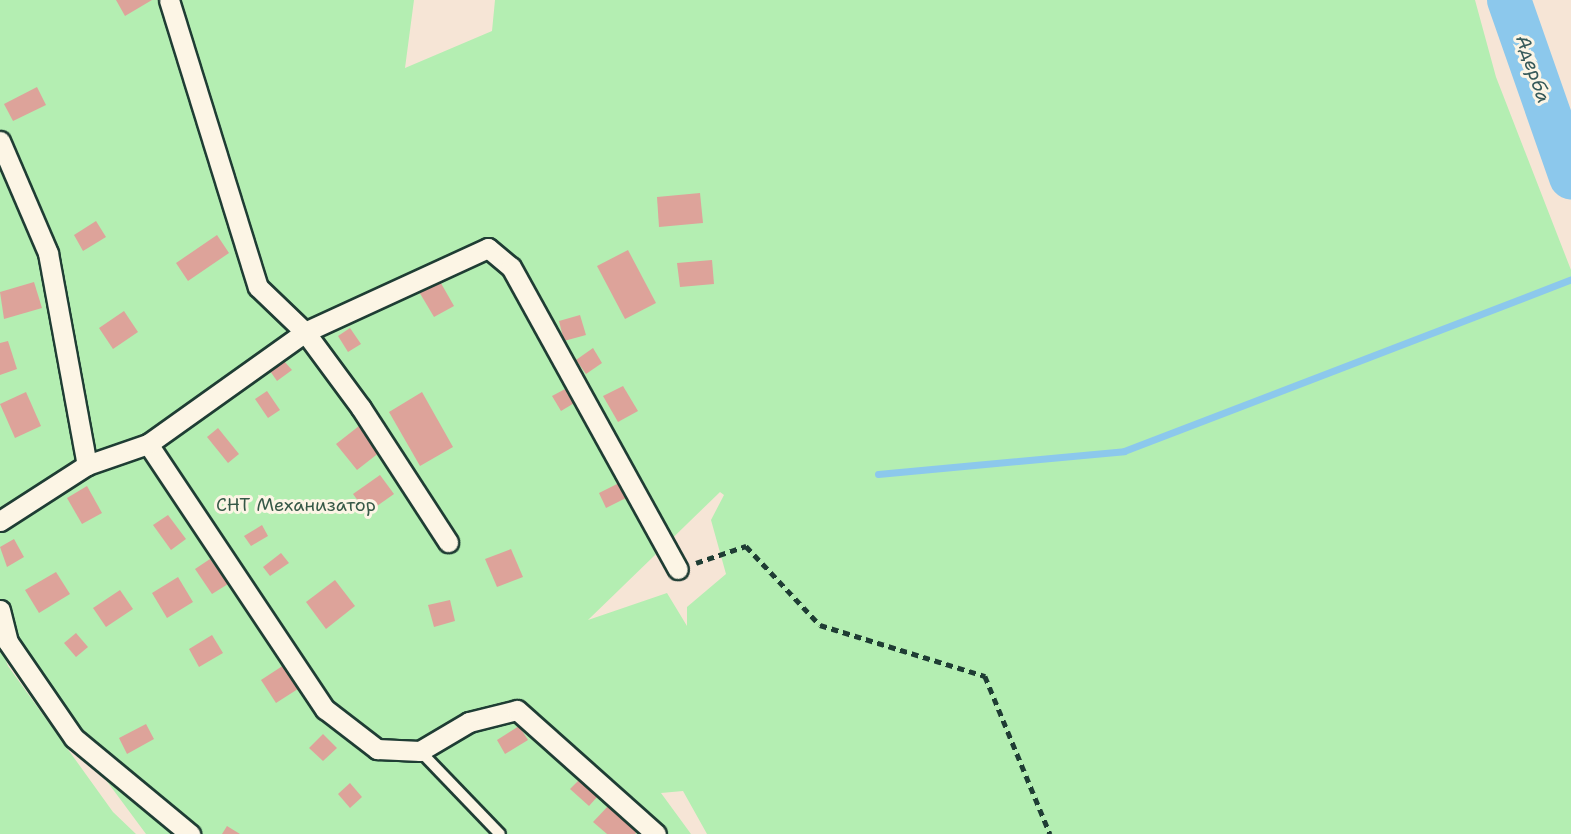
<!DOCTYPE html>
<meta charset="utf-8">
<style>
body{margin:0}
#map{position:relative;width:1571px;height:834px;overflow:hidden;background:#f6e5d6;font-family:"Shantell Sans",sans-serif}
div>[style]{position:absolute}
.green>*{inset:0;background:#b4eeb2}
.stream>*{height:7px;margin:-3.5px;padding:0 3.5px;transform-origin:3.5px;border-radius:3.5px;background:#8cc8ec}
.river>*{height:44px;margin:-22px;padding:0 22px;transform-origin:22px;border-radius:22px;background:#8cc8ec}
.building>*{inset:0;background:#dda39a}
.path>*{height:4.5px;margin-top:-2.25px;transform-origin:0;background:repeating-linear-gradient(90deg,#1f3d34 0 7px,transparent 0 12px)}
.roads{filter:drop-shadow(2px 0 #1f3d34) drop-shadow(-2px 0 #1f3d34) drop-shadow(0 2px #1f3d34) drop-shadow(0 -2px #1f3d34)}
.service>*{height:10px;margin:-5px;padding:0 5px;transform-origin:5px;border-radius:5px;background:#fcf5e5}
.minor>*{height:19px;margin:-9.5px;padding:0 9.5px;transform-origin:9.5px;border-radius:9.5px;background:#fcf5e5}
span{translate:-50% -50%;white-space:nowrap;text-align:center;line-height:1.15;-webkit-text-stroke:6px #fcf5e5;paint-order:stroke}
.park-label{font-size:18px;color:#355847}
.water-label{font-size:19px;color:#355959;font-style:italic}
</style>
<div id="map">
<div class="green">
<i style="clip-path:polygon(evenodd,0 0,414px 0,405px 68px,492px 31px,495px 0,1475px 0,1496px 77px,1571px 270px,1571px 834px,707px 834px,683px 791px,661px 793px,691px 834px,146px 834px,0 637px,0 0,720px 492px,724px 495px,711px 520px,726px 574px,687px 607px,687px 626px,667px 593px,588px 620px,720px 492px)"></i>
<i style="clip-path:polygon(0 645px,8px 666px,113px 812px,136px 834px,0 834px)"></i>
</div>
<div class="stream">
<i style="left:878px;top:474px;width:247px;rotate:-5.3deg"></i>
<i style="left:1124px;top:451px;width:479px;rotate:-21deg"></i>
</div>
<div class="river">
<i style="left:1509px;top:0;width:188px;rotate:70.7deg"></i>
</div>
<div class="building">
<i style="clip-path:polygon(116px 0,152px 0,125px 16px)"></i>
<i style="clip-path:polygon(37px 87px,46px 105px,13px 121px,4px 104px)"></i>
<i style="clip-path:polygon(700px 193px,703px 223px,659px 227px,657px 197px)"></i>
<i style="clip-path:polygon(96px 221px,106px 237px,83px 251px,74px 235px)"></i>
<i style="clip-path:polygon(217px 235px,229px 253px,188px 281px,176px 263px)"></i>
<i style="clip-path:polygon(628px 250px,656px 303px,625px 319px,597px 266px)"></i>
<i style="clip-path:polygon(712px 260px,714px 284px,680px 287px,677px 263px)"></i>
<i style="clip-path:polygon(438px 278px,454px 306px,434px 317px,418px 290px)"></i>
<i style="clip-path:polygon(34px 282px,42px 308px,4px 319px,0 292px)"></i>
<i style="clip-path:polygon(124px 311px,138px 332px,113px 349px,99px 328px)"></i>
<i style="clip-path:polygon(580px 315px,586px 335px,564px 341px,559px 321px)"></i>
<i style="clip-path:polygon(350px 328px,361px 344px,348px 352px,338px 336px)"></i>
<i style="clip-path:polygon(8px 341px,17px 369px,0 375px,0 343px)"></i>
<i style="clip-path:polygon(593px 348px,602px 363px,586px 374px,576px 360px)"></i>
<i style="clip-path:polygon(284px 361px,292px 370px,277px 381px,270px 371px)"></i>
<i style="clip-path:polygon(623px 386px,638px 411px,618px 422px,603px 396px)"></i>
<i style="clip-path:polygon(567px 388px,576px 402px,561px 411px,552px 396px)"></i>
<i style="clip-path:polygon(267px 391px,280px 410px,268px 418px,255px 399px)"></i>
<i style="clip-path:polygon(26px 392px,41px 426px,15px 438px,0 404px)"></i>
<i style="clip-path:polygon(422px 392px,453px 447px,420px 466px,389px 412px)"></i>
<i style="clip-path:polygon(359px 426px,380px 452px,357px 470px,336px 444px)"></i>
<i style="clip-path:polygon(218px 428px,239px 454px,228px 463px,207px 437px)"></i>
<i style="clip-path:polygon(380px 475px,394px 494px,367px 513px,353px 494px)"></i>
<i style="clip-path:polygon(621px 482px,628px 497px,606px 508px,599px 493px)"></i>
<i style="clip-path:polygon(87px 486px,102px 513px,82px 524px,67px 498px)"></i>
<i style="clip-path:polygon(168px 515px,186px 539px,171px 550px,153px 525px)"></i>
<i style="clip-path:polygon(262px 525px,268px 536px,251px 546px,244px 536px)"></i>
<i style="clip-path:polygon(14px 539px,24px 557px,7px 567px,0 547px)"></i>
<i style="clip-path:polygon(511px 549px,523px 577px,497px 587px,485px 559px)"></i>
<i style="clip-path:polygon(281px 553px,289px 563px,270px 576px,263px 567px)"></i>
<i style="clip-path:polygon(210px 559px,228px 584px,212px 594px,195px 569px)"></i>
<i style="clip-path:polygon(56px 572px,70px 594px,39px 613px,25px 590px)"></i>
<i style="clip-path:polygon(178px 577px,193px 602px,167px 618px,152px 593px)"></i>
<i style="clip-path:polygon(335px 580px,355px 606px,326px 629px,306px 602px)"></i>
<i style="clip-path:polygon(120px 590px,133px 609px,106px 627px,93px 608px)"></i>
<i style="clip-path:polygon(450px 600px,455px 621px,434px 627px,428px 605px)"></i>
<i style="clip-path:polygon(76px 633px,88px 647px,76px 657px,64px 643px)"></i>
<i style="clip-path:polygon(212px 635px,223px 653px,199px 667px,189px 649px)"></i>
<i style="clip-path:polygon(287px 663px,301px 687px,276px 703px,261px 680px)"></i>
<i style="clip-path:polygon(146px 724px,154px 739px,127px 754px,119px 738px)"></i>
<i style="clip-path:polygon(519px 726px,528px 740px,505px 754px,497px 740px)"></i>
<i style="clip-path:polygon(323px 734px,337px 748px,323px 761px,309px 748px)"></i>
<i style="clip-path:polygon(580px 779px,598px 796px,589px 806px,570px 789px)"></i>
<i style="clip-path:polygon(350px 783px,362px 797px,350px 808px,338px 794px)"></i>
<i style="clip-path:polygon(610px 804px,639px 830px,635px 834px,607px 834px,593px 822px)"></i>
<i style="clip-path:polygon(227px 826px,240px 834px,222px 834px)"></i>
</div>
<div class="path">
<i style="left:696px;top:563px;width:53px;rotate:-18.8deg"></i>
<i style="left:746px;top:546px;width:108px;rotate:46.9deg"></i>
<i style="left:820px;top:625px;width:173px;rotate:17.2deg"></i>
<i style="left:985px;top:676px;width:171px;rotate:67.6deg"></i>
</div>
<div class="roads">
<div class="service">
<i style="left:420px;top:751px;width:115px;rotate:46.1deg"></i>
</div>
<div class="minor">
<i style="left:169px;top:0;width:300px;rotate:72.8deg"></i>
<i style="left:258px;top:287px;width:65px;rotate:43.8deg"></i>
<i style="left:305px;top:332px;width:94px;rotate:53.6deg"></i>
<i style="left:361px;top:408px;width:160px;rotate:57deg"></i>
<i style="left:0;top:141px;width:122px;rotate:66.8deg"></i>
<i style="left:48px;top:253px;width:216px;rotate:79.6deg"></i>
<i style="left:148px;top:444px;width:319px;rotate:56.3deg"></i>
<i style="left:325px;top:709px;width:66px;rotate:37.6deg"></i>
<i style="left:377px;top:749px;width:43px;rotate:2.7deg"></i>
<i style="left:420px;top:751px;width:57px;rotate:-30.6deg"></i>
<i style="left:469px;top:722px;width:49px;rotate:-14deg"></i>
<i style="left:517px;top:710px;width:186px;rotate:41.7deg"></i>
<i style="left:0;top:521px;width:103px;rotate:-32.8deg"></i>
<i style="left:87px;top:465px;width:65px;rotate:-19deg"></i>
<i style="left:148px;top:444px;width:193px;rotate:-35.5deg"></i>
<i style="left:305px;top:332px;width:201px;rotate:-24.7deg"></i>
<i style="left:488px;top:248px;width:30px;rotate:40deg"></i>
<i style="left:511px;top:267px;width:345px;rotate:61.1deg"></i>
<i style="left:0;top:610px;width:33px;rotate:76deg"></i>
<i style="left:8px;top:642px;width:116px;rotate:55.5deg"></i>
<i style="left:74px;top:738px;width:151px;rotate:39.6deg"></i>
</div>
</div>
<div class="park-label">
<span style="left:296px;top:505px">СНТ Механизатор</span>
</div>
<div class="water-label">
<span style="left:1533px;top:69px;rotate:71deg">Адерба</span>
</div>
</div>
